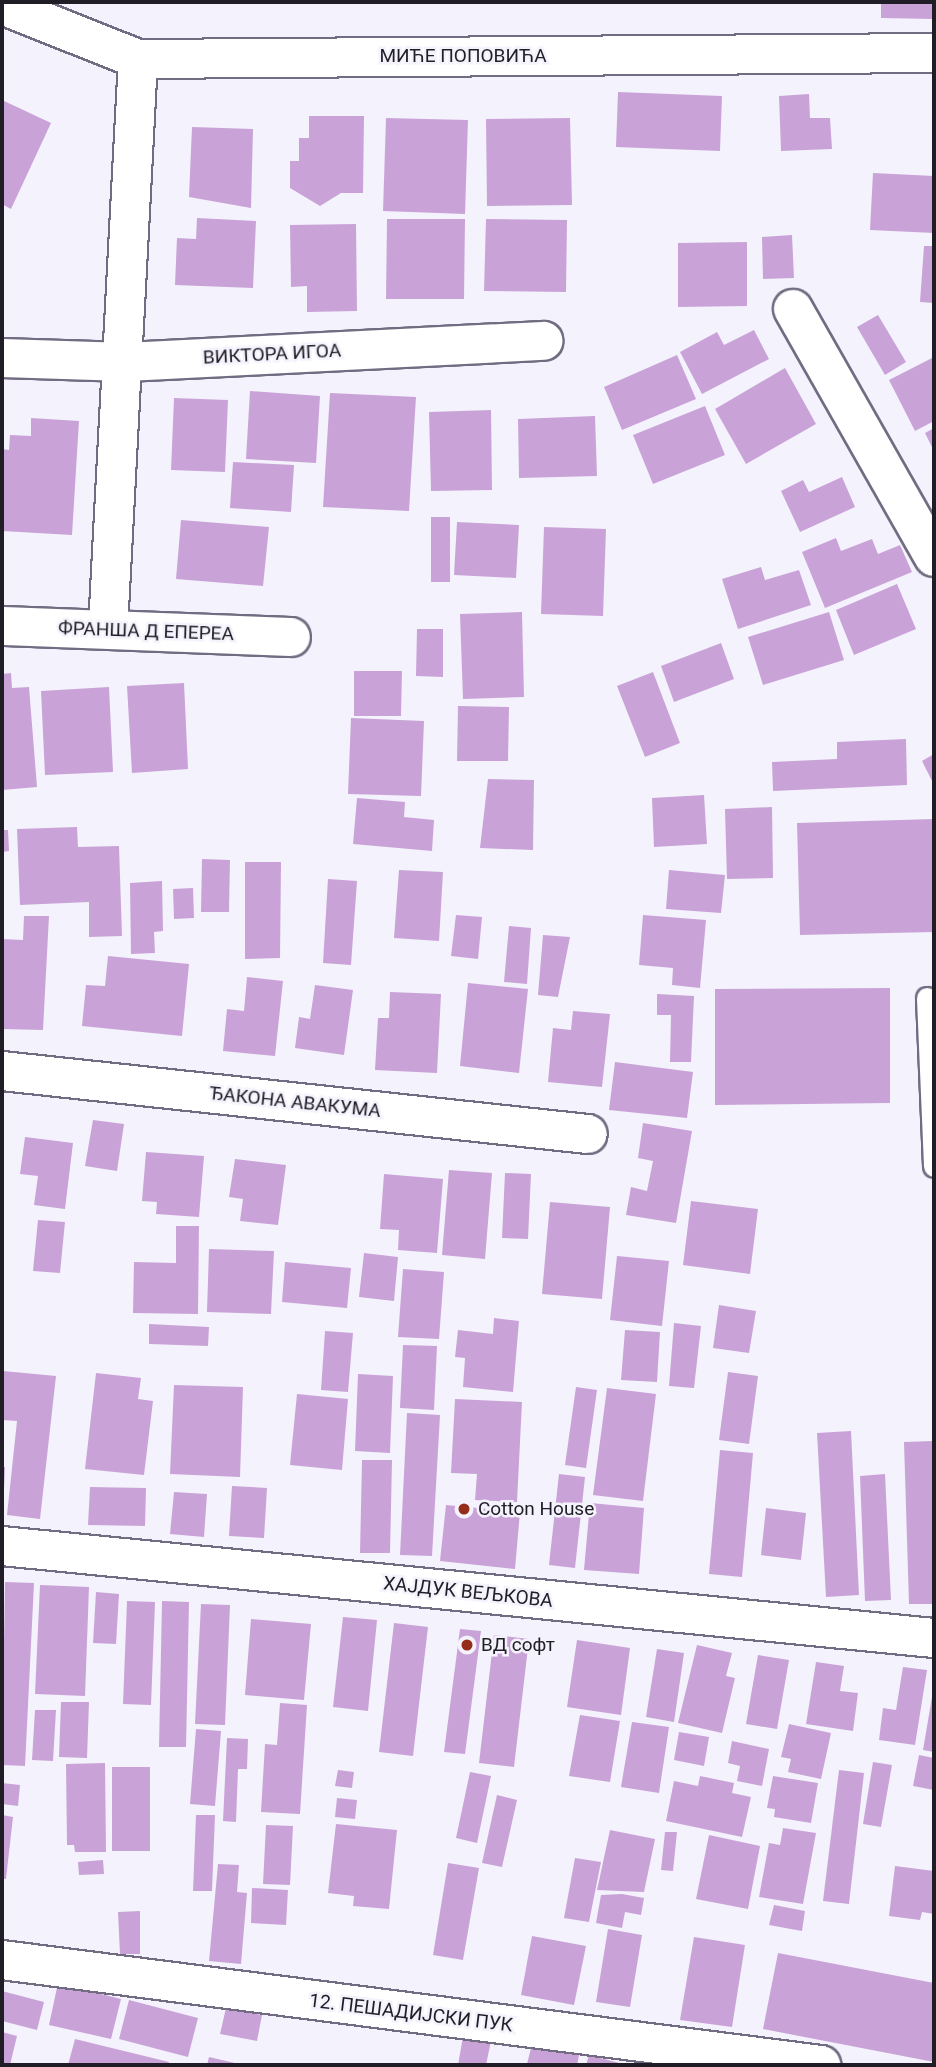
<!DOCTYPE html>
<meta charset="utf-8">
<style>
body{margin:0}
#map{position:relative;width:936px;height:2067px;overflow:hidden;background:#f4f2fc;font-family:Roboto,sans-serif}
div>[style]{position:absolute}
.building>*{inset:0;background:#c9a3d8}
.roads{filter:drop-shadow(2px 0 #726c82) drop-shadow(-2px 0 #726c82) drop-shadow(0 2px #726c82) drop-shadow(0 -2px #726c82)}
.service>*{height:21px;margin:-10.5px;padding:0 10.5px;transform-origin:10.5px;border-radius:10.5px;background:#fff}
.minor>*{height:38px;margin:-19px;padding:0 19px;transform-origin:19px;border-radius:19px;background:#fff}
.tertiary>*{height:38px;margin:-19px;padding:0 19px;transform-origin:19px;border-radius:19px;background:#fff}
.dots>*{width:19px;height:19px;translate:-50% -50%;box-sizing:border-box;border:4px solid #f4f2fc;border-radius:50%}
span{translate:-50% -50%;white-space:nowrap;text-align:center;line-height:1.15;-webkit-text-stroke:5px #f4f2fc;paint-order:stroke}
.street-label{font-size:19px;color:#201d26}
.poi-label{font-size:19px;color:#201d26}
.left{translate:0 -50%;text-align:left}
.frame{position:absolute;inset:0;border:4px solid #201d26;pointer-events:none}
</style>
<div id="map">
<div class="building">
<i style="clip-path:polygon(881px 2px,934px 2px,934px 19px,881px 18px)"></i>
<i style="clip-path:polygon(618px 92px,722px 96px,720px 151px,616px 147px)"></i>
<i style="clip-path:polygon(809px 94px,810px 118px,830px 118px,832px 149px,781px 151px,779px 96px)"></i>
<i style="clip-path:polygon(2px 100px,51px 123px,11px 209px,2px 204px)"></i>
<i style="clip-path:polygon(309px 116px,364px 116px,363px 193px,341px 193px,320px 206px,290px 188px,290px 161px,299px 161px,299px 138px,309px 138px)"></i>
<i style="clip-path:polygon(386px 118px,468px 120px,465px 214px,383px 211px)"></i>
<i style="clip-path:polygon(570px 118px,572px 205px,487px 206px,486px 119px)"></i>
<i style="clip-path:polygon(192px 127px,253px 129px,251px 208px,189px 197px)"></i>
<i style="clip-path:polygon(873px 173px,934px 176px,934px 233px,870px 230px)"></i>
<i style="clip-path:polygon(197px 218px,256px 221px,253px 288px,175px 285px,177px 238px,196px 239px)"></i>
<i style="clip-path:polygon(387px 219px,465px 219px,464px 299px,386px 299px)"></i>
<i style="clip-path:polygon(486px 219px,567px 220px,566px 292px,484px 291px)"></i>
<i style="clip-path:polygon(356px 224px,357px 311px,307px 312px,307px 286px,291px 287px,290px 225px)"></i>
<i style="clip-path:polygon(792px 235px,794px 278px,763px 279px,762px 237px)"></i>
<i style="clip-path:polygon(747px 242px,747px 306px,678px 307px,678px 243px)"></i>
<i style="clip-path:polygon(924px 246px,934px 246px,934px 303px,920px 302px)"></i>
<i style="clip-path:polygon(878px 315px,906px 362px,885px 375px,857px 327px)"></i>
<i style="clip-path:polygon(754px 330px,769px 359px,702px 394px,680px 352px,717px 332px,724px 345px)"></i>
<i style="clip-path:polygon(677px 355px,696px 399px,622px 430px,604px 387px)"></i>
<i style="clip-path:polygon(934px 357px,934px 421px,915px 431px,889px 380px)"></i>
<i style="clip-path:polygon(785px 368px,816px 424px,746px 464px,715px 409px)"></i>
<i style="clip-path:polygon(250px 391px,320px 396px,316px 463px,246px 459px)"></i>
<i style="clip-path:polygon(330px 393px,416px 397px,409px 511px,323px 507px)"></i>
<i style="clip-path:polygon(174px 398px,228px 400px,225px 472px,171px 470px)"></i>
<i style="clip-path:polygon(705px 406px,725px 455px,653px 484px,633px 435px)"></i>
<i style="clip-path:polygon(491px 410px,492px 490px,431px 491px,429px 412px)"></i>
<i style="clip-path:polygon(595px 416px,597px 476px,519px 478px,518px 419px)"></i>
<i style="clip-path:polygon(31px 418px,79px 421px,72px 535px,2px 531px,2px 449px,9px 450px,10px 435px,31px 436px)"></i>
<i style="clip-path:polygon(934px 428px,934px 451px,925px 433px)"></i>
<i style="clip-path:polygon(233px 462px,294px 465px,291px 512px,230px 508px)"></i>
<i style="clip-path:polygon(842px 477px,855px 507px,800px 532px,781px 491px,803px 480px,809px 492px)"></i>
<i style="clip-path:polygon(431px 517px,450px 517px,450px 582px,431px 582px)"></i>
<i style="clip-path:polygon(181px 520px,269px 527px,263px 586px,176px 579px)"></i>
<i style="clip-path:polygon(457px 522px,519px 525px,516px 578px,454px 575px)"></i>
<i style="clip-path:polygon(544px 527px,606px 529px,603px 616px,541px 614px)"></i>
<i style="clip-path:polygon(836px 538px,841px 551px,872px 539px,878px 554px,900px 545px,912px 572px,825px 608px,802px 552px)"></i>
<i style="clip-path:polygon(761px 567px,765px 580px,799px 570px,811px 605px,738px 629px,722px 579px)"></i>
<i style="clip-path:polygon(897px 584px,916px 629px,854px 655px,836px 610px)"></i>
<i style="clip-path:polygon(522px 612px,524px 697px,463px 699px,460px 614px)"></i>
<i style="clip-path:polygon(829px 612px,844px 660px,763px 685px,748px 637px)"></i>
<i style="clip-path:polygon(417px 629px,443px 629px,443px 677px,416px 676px)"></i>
<i style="clip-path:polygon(721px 643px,734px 679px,674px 702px,661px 666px)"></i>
<i style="clip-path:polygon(354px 671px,402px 671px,401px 716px,354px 716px)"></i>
<i style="clip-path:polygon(653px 672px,680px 743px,645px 757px,617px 686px)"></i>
<i style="clip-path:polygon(11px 673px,12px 688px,29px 687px,37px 787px,2px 790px,2px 674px)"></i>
<i style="clip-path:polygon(184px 683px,188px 769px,132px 773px,127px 686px)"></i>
<i style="clip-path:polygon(109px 687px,113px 772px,45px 775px,41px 691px)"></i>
<i style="clip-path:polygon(458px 706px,509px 707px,508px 761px,457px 761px)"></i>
<i style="clip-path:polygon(351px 718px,424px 721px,421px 796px,348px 794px)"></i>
<i style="clip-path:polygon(906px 739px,907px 785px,773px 791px,772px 762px,837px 759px,837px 742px)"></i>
<i style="clip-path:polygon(934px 754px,934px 785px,922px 761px)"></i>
<i style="clip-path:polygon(488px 779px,534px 780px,533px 850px,480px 848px)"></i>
<i style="clip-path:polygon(704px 795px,707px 844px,654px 847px,652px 798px)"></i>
<i style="clip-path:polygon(357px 798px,405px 802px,404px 817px,434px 820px,432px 851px,353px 844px)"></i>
<i style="clip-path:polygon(772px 807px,773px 878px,727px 879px,725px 809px)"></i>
<i style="clip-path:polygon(934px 819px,934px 932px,800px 935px,797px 823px)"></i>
<i style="clip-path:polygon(77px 827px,78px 847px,119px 846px,122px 936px,89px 937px,89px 902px,20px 905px,17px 829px)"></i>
<i style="clip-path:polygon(2px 830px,8px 830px,9px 851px,2px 852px)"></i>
<i style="clip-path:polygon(202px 859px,230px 860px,229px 912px,201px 912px)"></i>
<i style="clip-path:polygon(245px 862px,281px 862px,280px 958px,245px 959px)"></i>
<i style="clip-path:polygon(399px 870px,443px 872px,439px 941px,394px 938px)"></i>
<i style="clip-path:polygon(669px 870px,725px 875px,721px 913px,666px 909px)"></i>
<i style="clip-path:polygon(328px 879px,357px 881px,351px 965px,323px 963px)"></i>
<i style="clip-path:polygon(162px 881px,163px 931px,154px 932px,155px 953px,131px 954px,130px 883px)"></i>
<i style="clip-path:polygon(193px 888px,194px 918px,174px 919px,173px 889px)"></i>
<i style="clip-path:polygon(456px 915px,482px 917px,478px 959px,451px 956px)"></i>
<i style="clip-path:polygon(643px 915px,706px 920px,700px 988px,672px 985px,673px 968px,639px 965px)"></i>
<i style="clip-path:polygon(24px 916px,49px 916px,43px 1030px,2px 1029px,2px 939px,23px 940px)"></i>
<i style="clip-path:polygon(509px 926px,531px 928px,527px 984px,504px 982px)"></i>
<i style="clip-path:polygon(543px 935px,570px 937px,558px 997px,538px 995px)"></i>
<i style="clip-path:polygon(108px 956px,189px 964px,182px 1036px,82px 1026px,86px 985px,105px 986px)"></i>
<i style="clip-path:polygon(247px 977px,283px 981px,275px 1056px,223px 1051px,227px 1009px,244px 1011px)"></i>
<i style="clip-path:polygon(468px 983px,528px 989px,519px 1073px,460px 1066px)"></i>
<i style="clip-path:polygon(315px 985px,353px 990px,344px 1055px,295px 1048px,299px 1017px,310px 1019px)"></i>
<i style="clip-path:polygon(890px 988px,890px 1103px,715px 1105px,715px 989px)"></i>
<i style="clip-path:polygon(390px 992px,441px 994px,437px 1073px,375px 1070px,378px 1018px,389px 1018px)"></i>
<i style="clip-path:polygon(657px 994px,694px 996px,691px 1062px,670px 1062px,671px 1015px,657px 1015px)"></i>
<i style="clip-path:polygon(573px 1011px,610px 1014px,602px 1087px,548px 1082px,553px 1028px,571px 1030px)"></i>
<i style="clip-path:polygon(615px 1062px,693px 1072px,687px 1118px,609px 1110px)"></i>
<i style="clip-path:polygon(93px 1120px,124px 1124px,117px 1171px,85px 1166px)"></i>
<i style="clip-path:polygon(643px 1123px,692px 1131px,676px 1223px,626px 1215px,631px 1187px,647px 1191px,653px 1161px,638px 1158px)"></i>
<i style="clip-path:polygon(25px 1137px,73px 1143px,65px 1209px,34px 1205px,38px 1176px,20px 1174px)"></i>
<i style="clip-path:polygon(146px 1152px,204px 1156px,199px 1217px,156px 1214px,157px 1202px,142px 1201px)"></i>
<i style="clip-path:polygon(235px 1159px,286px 1165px,278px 1225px,240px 1221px,243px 1199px,229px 1197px)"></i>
<i style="clip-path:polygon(449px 1170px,492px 1173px,485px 1259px,442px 1255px)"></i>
<i style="clip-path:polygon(505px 1173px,531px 1174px,528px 1239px,502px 1238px)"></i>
<i style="clip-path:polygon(384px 1174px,443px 1179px,437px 1253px,398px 1250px,399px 1230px,380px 1229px)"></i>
<i style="clip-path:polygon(691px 1201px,758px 1209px,750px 1274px,683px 1265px)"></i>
<i style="clip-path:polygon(550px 1202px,610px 1207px,602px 1299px,542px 1294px)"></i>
<i style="clip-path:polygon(38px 1220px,65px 1222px,60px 1273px,33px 1271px)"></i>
<i style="clip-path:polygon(176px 1226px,199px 1226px,198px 1314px,133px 1313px,134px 1262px,176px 1263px)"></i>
<i style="clip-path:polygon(209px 1249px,274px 1251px,271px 1314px,207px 1312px)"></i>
<i style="clip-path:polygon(364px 1253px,398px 1257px,394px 1301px,359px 1297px)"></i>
<i style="clip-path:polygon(617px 1256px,669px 1261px,662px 1326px,610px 1320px)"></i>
<i style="clip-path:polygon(285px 1262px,351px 1268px,347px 1308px,282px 1302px)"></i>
<i style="clip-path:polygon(403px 1269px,444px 1272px,439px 1339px,398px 1337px)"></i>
<i style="clip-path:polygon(719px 1305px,756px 1311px,749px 1353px,713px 1348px)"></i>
<i style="clip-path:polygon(494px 1318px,519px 1321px,513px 1392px,463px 1387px,465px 1358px,455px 1357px,458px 1330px,493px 1334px)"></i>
<i style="clip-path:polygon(674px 1323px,701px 1326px,694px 1388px,669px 1386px)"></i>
<i style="clip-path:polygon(149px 1324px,209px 1327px,208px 1346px,149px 1344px)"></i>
<i style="clip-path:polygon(625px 1330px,660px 1332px,657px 1382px,621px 1380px)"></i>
<i style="clip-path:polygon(325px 1331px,353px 1333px,348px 1392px,321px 1390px)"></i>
<i style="clip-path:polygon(403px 1345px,437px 1346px,434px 1410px,400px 1408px)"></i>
<i style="clip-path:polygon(3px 1371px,56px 1376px,40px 1519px,7px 1515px,17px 1421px,2px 1420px)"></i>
<i style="clip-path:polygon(728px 1372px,758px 1376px,749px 1444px,719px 1440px)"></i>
<i style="clip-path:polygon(96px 1373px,141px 1378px,138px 1399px,153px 1401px,144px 1475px,85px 1469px)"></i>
<i style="clip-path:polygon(358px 1374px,393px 1376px,390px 1453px,355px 1451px)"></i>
<i style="clip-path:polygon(174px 1385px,243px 1387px,240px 1477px,170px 1474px)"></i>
<i style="clip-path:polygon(576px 1387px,597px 1390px,586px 1468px,565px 1465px)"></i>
<i style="clip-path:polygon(607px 1388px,656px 1394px,643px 1501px,593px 1495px)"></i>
<i style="clip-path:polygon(297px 1394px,348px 1399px,342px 1470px,290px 1465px)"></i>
<i style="clip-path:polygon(455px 1399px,522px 1402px,517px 1502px,475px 1500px,477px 1474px,451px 1473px)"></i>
<i style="clip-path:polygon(407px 1413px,440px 1415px,432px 1556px,400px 1555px)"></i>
<i style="clip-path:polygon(851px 1431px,859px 1595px,826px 1597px,817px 1433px)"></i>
<i style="clip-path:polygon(933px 1441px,934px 1604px,909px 1604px,904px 1442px)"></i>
<i style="clip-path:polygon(720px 1450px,753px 1453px,742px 1577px,709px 1574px)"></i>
<i style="clip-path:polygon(362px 1460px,392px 1460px,390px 1553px,360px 1553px)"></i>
<i style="clip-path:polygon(2px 1467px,5px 1467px,4px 1490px,2px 1490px)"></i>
<i style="clip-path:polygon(559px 1474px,585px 1477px,575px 1568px,549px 1565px)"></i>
<i style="clip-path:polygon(885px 1474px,891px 1600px,865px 1601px,860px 1476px)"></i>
<i style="clip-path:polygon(232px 1486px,267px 1488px,264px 1538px,229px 1536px)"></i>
<i style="clip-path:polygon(90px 1487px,146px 1488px,145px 1526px,88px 1525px)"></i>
<i style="clip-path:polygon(174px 1492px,207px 1494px,204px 1537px,170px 1534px)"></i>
<i style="clip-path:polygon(590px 1503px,644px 1508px,639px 1574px,584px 1570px)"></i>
<i style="clip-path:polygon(446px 1505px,520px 1512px,515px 1569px,440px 1561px)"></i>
<i style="clip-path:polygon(766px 1508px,806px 1513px,801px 1560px,761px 1555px)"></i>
<i style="clip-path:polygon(5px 1582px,34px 1583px,25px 1766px,2px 1765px)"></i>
<i style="clip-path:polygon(40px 1585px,89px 1587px,85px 1696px,35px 1694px)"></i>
<i style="clip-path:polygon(96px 1592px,119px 1594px,116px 1644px,93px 1643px)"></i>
<i style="clip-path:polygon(127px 1601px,155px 1602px,151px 1705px,123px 1704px)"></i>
<i style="clip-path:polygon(162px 1601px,189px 1602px,186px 1747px,159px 1747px)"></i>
<i style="clip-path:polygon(201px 1604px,230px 1605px,225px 1725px,195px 1724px)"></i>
<i style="clip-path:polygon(343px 1617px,377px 1620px,368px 1711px,333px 1707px)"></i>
<i style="clip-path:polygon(251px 1619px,311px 1624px,304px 1700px,245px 1695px)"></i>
<i style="clip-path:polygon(394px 1623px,428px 1627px,413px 1756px,379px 1752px)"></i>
<i style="clip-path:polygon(460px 1629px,481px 1631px,465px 1754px,444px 1752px)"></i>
<i style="clip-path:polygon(494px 1635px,529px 1639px,514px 1767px,479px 1763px)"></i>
<i style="clip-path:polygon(577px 1640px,630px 1648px,621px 1715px,567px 1707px)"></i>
<i style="clip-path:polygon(697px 1645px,732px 1653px,726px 1676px,735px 1678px,722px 1733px,678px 1723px)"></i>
<i style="clip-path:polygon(657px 1649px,684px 1653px,674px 1722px,646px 1717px)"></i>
<i style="clip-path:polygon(758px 1655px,789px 1660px,777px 1729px,746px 1724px)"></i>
<i style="clip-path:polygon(816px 1662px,844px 1666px,840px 1691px,858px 1693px,853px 1731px,806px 1724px)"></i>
<i style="clip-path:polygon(903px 1667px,927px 1670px,915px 1745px,879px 1740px,883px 1708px,896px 1710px)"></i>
<i style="clip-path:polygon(933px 1691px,934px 1691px,934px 1752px,923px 1750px)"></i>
<i style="clip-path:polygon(61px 1702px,89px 1702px,87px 1758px,59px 1757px)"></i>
<i style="clip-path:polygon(280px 1703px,307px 1705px,300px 1814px,261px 1812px,265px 1744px,277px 1745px)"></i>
<i style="clip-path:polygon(35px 1710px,56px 1710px,53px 1761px,32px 1760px)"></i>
<i style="clip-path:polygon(580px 1715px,620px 1721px,610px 1782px,569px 1776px)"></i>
<i style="clip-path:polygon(632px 1722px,669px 1727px,659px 1793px,621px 1787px)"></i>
<i style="clip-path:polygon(789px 1724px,831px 1733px,821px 1779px,788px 1772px,791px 1759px,781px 1757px)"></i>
<i style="clip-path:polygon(196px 1729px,221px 1731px,215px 1806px,190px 1804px)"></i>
<i style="clip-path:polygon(679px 1732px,709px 1737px,704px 1766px,674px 1760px)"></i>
<i style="clip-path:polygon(227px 1738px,248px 1739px,247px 1769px,238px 1769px,236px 1822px,223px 1821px)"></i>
<i style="clip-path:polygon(732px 1741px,769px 1749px,762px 1786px,737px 1781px,740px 1766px,728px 1763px)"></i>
<i style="clip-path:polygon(919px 1755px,934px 1758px,934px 1790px,913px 1786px)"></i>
<i style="clip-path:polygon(873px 1762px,892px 1765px,881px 1827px,863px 1824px)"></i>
<i style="clip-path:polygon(105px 1763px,106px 1852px,75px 1852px,74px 1845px,67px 1845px,66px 1764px)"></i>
<i style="clip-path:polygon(112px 1767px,150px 1767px,150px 1851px,112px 1851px)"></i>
<i style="clip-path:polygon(338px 1770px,354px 1772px,352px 1788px,335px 1786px)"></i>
<i style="clip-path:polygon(839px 1770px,864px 1773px,849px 1904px,823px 1901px)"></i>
<i style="clip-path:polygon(470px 1772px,491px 1776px,477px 1843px,456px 1838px)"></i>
<i style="clip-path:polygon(700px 1776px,734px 1783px,732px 1793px,751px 1797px,742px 1837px,666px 1821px,674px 1781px,698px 1786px)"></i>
<i style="clip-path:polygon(773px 1776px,818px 1783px,811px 1823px,774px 1817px,775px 1809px,767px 1808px)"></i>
<i style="clip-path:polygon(2px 1783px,20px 1785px,18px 1806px,2px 1804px)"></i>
<i style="clip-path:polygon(497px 1795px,517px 1800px,502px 1867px,482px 1863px)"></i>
<i style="clip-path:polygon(337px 1798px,357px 1800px,355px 1819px,335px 1817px)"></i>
<i style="clip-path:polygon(2px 1815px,13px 1817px,6px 1879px,2px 1879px)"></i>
<i style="clip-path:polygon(196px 1815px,215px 1815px,212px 1891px,193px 1891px)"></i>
<i style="clip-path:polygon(336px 1824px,397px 1830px,389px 1909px,353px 1906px,354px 1896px,328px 1893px)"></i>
<i style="clip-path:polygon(266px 1825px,293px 1826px,290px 1885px,263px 1884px)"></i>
<i style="clip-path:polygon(783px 1828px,816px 1833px,803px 1904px,759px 1897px,769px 1843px,780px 1845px)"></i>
<i style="clip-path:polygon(610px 1830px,655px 1839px,644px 1892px,597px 1890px)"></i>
<i style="clip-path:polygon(665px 1832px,677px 1832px,673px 1871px,661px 1870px)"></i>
<i style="clip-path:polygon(709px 1835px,760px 1846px,748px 1909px,696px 1899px)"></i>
<i style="clip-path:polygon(575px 1858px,601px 1862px,589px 1922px,564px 1918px)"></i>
<i style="clip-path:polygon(103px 1860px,104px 1874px,79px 1875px,78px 1862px)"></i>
<i style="clip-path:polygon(448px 1863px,479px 1868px,463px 1960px,433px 1955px)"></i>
<i style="clip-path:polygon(218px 1864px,239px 1865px,237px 1892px,247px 1893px,241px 1964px,209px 1961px)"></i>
<i style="clip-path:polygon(895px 1866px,934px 1871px,934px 1914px,922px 1912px,920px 1920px,889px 1916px)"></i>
<i style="clip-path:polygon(252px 1888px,288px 1890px,286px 1925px,251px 1923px)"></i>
<i style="clip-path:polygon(622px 1894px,644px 1898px,641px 1915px,625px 1912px,622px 1928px,596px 1923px,601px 1895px)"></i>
<i style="clip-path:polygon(774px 1905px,805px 1911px,802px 1931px,769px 1925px)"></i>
<i style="clip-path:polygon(140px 1911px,140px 1954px,120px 1954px,118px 1912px)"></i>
<i style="clip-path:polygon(608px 1929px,642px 1935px,630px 2007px,596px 2002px)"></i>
<i style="clip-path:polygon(532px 1936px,586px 1946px,574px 2005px,521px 1995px)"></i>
<i style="clip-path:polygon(694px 1937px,745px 1945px,732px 2027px,680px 2020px)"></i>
<i style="clip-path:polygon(778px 1953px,934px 1983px,934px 2062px,763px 2029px)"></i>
<i style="clip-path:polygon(58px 1983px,121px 1999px,111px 2039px,49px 2025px)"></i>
<i style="clip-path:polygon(2px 1991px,44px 2002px,37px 2030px,2px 2021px)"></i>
<i style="clip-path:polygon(129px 2000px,198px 2018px,188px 2057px,119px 2039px)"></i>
<i style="clip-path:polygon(226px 2008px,262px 2015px,257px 2041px,220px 2034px)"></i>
<i style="clip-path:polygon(464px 2031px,492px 2036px,486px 2065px,458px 2065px)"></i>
<i style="clip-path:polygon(2px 2032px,17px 2036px,10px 2065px,2px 2065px)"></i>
<i style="clip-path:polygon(75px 2039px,169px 2062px,168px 2065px,68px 2065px)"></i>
<i style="clip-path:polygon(533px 2040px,580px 2051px,577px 2065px,527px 2064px)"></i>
<i style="clip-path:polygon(589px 2055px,623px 2064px,623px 2065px,586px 2065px)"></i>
<i style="clip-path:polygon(209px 2057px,239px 2064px,239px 2065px,207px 2065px)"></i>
</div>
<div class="roads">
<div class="service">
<i style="left:927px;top:998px;width:168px;rotate:87.6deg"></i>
</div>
<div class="minor">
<i style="left:2px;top:5px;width:146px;rotate:21.7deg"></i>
<i style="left:138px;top:59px;width:796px;rotate:-0.43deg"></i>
<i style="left:793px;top:309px;width:285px;rotate:60.4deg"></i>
<i style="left:2px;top:358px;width:124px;rotate:1.8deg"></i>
<i style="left:126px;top:362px;width:418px;rotate:-2.9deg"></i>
<i style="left:2px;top:626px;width:289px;rotate:2.2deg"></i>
<i style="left:108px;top:628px;width:570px;rotate:-86.98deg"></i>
<i style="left:2px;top:1071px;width:589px;rotate:6.14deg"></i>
<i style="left:2px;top:1960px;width:826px;rotate:7.31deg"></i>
</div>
<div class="tertiary">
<i style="left:2px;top:1546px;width:937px;rotate:5.64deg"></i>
</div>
</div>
<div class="dots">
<i style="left:464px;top:1509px;background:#962d19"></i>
<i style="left:467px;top:1645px;background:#962d19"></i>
</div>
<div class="street-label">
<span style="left:463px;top:56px">МИЋЕ ПОПОВИЋА</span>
<span style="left:272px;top:354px;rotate:-3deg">ВИКТОРА ИГОА</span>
<span style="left:146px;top:631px;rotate:2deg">ФРАНША Д ЕПЕРЕА</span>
<span style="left:295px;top:1102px;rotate:6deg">ЂАКОНА АВАКУМА</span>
<span style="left:468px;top:1592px;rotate:6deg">ХАЈДУК ВЕЉКОВА</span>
<span style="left:411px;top:2013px;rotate:7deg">12. ПЕШАДИЈСКИ ПУК</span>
</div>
<div class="poi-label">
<span class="left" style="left:478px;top:1509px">Cotton House</span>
<span class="left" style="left:481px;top:1645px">ВД софт</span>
</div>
<div class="frame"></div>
</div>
